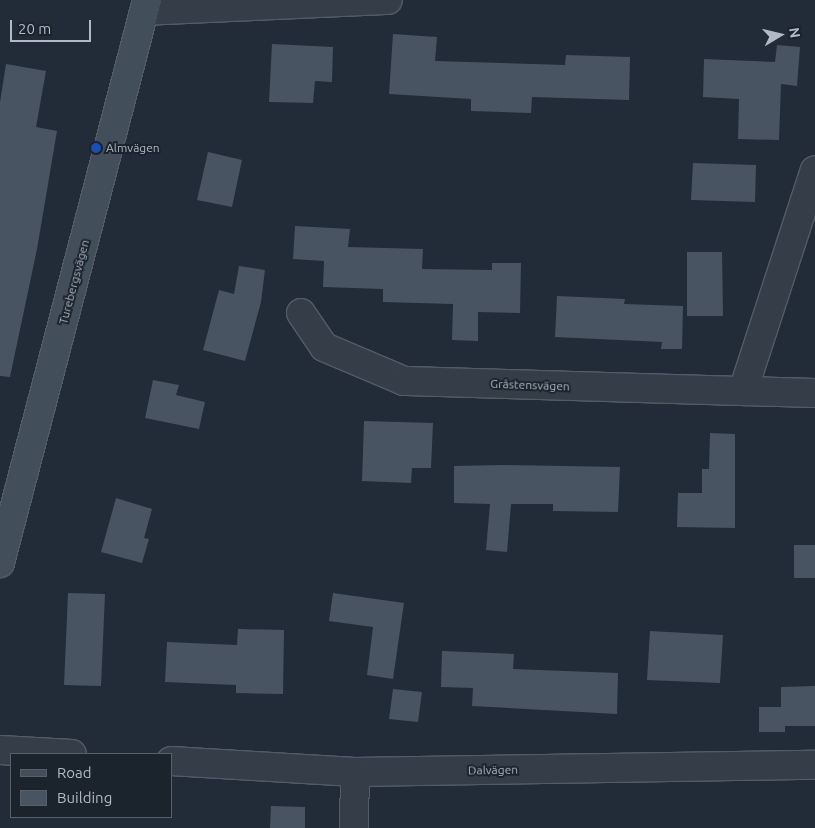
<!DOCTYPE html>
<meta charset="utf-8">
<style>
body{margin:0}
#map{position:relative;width:815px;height:828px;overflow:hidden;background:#222c38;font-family:Ubuntu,sans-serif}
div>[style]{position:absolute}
.building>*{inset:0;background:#485462}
.roads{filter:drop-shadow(1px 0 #535c66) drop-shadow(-1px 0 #535c66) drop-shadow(0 1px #535c66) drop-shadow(0 -1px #535c66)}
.street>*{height:28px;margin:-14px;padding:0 14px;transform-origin:14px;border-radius:14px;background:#353e48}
.secondary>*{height:28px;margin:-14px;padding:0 14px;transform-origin:14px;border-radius:14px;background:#434e5b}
.dots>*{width:14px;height:14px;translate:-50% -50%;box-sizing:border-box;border:2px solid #1b232d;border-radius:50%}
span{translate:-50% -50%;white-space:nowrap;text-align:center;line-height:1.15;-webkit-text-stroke:4px #1b232d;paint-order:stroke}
.poi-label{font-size:12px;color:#b0b9c5}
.left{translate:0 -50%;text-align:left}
.street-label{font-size:12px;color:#b0b9c5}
.legend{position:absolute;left:10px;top:753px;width:162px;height:65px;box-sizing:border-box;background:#1b232d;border:1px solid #575f6a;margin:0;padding:6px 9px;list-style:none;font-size:15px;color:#b0b9c5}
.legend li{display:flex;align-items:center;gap:10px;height:25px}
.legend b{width:25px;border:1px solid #575f6a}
.north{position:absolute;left:755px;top:10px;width:50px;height:50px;-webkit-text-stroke:4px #1b232d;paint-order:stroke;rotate:81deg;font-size:14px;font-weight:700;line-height:20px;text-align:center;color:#b0b9c5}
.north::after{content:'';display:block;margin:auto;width:18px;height:22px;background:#b0b9c5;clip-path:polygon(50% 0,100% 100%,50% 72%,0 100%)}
.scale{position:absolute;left:10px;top:20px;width:81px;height:22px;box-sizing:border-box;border:2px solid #b0b9c5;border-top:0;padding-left:6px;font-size:15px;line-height:18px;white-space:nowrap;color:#b0b9c5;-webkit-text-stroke:4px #1b232d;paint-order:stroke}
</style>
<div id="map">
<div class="building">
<i style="clip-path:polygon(393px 34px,437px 37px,435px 61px,565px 65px,566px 55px,630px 57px,629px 100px,532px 97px,531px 113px,471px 111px,471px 99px,389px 94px)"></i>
<i style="clip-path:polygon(272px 44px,333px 47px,332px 82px,315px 81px,313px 103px,269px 102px)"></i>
<i style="clip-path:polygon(777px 45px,800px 47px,797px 86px,781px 84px,779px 140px,738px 139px,739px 99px,703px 97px,704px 59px,775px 62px)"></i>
<i style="clip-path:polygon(6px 64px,46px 71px,36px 127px,57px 131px,37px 249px,10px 377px,0 376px,0 102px)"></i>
<i style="clip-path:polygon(208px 152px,242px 160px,232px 207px,197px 200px)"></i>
<i style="clip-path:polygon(693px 163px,756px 165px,755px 202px,691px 200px)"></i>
<i style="clip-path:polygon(295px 226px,350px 229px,348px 247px,423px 249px,422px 269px,492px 270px,492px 263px,521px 263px,520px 313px,478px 312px,478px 341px,452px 340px,453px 304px,383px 302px,383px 289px,323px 287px,324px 261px,293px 259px)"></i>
<i style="clip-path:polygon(687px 252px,722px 252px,723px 316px,687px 316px)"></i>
<i style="clip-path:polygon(239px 266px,265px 270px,261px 302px,245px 361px,203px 350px,219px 290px,234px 294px)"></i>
<i style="clip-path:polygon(557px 296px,625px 299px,624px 304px,683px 306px,682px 349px,661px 349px,662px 342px,555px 337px)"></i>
<i style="clip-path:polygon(153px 380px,179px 385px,176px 395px,205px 402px,199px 429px,145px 418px)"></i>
<i style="clip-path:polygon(364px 421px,433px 423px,431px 468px,412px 468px,411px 483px,362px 481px)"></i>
<i style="clip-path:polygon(710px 433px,735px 434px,735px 528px,677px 527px,678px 493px,702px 493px,702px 469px,709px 469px)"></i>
<i style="clip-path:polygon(502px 465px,620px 467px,618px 512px,553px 511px,553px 504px,511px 504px,507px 552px,486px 550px,490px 504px,454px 503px,454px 466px)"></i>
<i style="clip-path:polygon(116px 498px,152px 509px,144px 538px,149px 539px,142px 563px,101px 552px)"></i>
<i style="clip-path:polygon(794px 545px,815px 545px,815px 578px,794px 578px)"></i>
<i style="clip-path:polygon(68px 593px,105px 594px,101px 686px,64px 685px)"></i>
<i style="clip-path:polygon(333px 593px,404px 603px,393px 679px,367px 675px,373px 627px,329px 621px)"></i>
<i style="clip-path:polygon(238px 629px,284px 630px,283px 694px,236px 693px,236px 685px,165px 682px,167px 642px,237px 645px)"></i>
<i style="clip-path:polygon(650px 631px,723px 635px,720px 683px,647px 680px)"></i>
<i style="clip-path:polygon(442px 651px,514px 654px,513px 669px,618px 673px,617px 714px,472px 706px,473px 688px,441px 687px)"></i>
<i style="clip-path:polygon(815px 686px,815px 726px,785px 726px,785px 732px,759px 732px,759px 707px,781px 707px,781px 687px)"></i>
<i style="clip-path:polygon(393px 689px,422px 692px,418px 722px,389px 719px)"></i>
<i style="clip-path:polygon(271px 806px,305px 807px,305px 828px,270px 828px)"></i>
</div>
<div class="roads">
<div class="street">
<i style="left:145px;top:11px;width:243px;rotate:-2.6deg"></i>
<i style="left:301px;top:313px;width:41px;rotate:55.9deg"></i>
<i style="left:324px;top:347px;width:87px;rotate:23deg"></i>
<i style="left:404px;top:381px;width:339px;rotate:1.7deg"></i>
<i style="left:743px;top:391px;width:232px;rotate:-72deg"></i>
<i style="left:743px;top:391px;width:72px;rotate:1.6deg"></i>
<i style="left:0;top:750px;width:72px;rotate:3.2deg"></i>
<i style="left:171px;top:761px;width:184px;rotate:3.4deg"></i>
<i style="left:355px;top:772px;width:460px;rotate:-0.9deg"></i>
<i style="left:354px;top:828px;width:56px;rotate:-89deg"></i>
</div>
<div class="secondary">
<i style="left:0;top:563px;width:582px;rotate:-75.37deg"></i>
</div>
</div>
<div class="dots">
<i style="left:96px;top:148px;background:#1a4fb4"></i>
</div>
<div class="poi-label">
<span class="left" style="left:106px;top:148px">Almvägen</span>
</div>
<div class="street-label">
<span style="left:74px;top:282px;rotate:-75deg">Turebergsvägen</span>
<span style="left:530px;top:385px;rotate:2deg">Gråstensvägen</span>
<span style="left:493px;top:770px;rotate:-1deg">Dalvägen</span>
</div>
<ul class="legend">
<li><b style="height:6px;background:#434e5b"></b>Road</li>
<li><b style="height:14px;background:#485462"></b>Building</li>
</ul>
<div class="north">N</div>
<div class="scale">20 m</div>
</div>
